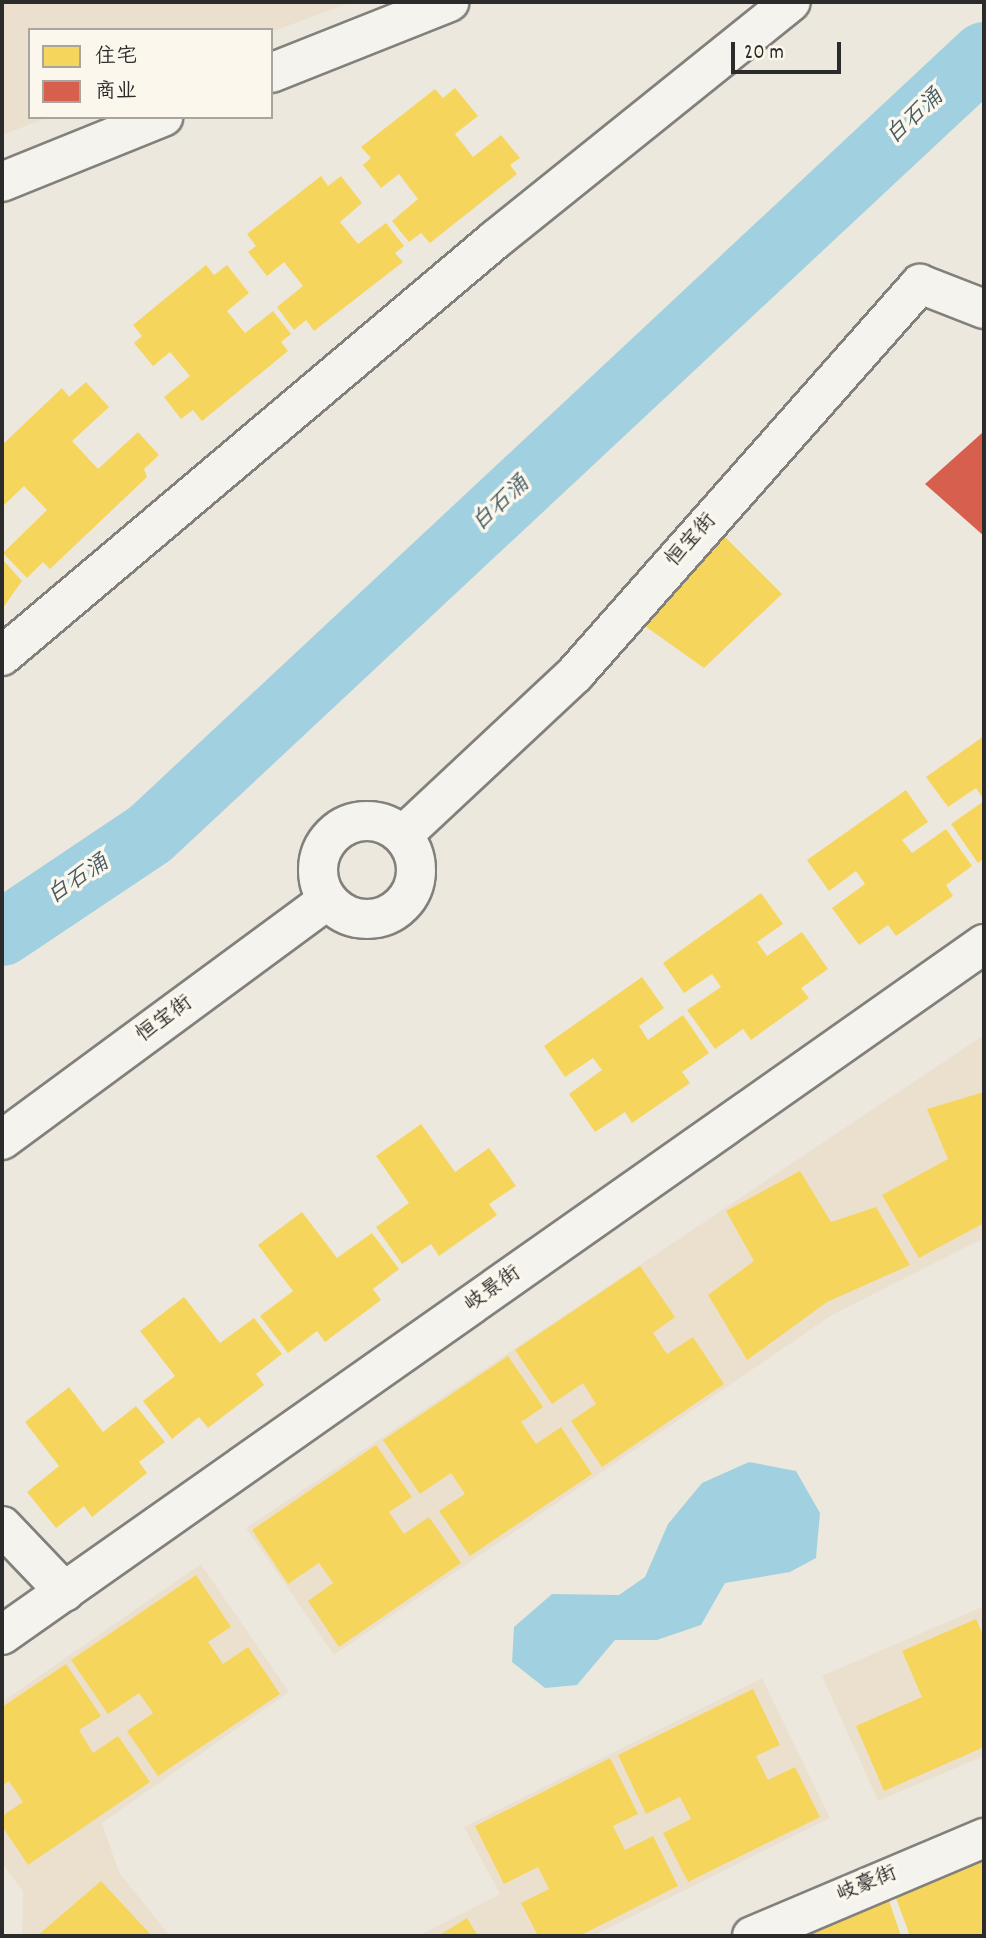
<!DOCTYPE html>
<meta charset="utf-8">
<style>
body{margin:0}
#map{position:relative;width:986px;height:1938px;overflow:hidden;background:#ede8de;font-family:Dekko,"LXGW WenKai TC",sans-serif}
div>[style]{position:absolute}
.built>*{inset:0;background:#ebe0cd}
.water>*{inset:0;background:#a1d1e0}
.homes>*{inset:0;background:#f6d55c}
.shops>*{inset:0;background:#d6604d}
.river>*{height:66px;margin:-33px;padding:0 33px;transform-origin:33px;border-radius:33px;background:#a1d1e0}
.roads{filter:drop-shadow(2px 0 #82807c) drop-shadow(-2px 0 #82807c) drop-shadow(0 2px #82807c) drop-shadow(0 -2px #82807c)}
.street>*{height:38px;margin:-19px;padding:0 19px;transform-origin:19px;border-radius:19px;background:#f5f3ee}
.street>.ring{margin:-19px;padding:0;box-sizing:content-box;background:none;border:38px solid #f5f3ee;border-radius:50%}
span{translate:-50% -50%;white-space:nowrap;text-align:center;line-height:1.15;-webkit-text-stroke:7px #fbf7ec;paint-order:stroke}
.street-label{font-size:21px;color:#2b2b2b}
.water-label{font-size:23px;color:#445a62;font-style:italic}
.frame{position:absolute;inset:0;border:4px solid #2b2b2b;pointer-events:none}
.legend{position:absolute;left:28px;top:28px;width:245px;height:91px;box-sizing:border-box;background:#fbf7ec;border:2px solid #a8a59f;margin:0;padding:9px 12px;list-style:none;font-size:21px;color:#2b2b2b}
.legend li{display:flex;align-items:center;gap:14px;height:35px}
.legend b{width:35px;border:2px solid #a8a59f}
.scale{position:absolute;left:731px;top:42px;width:110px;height:32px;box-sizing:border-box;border:4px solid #2b2b2b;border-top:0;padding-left:9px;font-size:21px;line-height:24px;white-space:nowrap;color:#2b2b2b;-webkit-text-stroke:5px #fbf7ec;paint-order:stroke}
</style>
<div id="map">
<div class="built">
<i style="clip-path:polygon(2px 2px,352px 2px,271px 32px,30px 30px,30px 117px,49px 117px,2px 135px)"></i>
<i style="clip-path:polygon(984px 1035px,984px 1238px,832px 1315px,334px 1655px,246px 1528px)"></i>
<i style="clip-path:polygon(201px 1564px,289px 1692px,102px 1823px,119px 1872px,170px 1936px,22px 1936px,23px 1892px,2px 1863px,2px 1702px)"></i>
<i style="clip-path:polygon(984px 1606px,984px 1756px,878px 1801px,822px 1676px)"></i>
<i style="clip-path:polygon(762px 1678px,830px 1818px,593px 1936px,418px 1936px,500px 1894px,464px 1827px)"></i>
</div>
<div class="water">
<i style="clip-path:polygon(749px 1462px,796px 1471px,820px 1513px,816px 1558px,790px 1572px,725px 1583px,701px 1625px,657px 1640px,615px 1640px,577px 1685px,545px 1688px,512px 1662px,514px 1627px,552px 1594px,619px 1595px,645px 1577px,668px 1524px,702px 1483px)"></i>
</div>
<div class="homes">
<i style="clip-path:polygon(455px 88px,478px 116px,455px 134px,473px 157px,501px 135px,520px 158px,510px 165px,517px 174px,430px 243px,421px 233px,409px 242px,392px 221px,418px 199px,399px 174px,381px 188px,363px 165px,371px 158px,361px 147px,435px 89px,443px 98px)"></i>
<i style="clip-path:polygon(321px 176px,328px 186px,341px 176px,362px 203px,340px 222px,358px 244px,386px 223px,404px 246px,395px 253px,403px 262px,314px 331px,306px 320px,294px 330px,277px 307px,303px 286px,284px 262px,267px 276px,248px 252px,256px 246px,247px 234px)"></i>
<i style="clip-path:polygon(206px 265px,214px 275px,227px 265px,249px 293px,227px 311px,245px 333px,273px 311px,291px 334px,281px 342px,288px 351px,202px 421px,193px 410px,181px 419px,164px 397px,190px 376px,170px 352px,153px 366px,134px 343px,142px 336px,133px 325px)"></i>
<i style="clip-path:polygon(86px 382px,109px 407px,72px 441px,98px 469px,138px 432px,159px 455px,144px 469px,147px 477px,50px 569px,43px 562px,27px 578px,3px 553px,47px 510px,24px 486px,2px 507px,2px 445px,62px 388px,69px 397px)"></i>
<i style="clip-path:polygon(719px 531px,782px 594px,704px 668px,635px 619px)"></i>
<i style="clip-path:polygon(2px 559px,22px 581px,2px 609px)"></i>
<i style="clip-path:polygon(984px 736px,984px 800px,976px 788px,948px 807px,926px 777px)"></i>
<i style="clip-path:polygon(906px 790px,928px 822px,902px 840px,912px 853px,946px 829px,972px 866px,946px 885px,953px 896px,896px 936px,888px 925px,859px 945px,832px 908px,865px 884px,856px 871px,829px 891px,807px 860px)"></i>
<i style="clip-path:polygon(984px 801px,984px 858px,978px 863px,951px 824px)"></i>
<i style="clip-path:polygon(761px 893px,783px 924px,757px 942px,767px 956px,802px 932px,828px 969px,801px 988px,809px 998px,751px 1040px,743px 1029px,715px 1049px,687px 1010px,721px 987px,712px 974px,684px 993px,663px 963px)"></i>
<i style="clip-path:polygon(642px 977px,664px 1008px,639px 1026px,648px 1040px,683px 1015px,709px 1053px,682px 1072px,690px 1083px,632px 1123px,625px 1112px,595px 1132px,569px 1094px,602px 1070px,593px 1058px,565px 1077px,544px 1046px)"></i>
<i style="clip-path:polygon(984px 1092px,984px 1223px,919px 1258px,882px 1195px,948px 1159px,927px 1109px)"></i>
<i style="clip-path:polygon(421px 1124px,455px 1172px,489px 1148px,516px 1186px,489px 1204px,497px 1215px,439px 1256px,431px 1244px,402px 1264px,376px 1227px,409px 1203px,376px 1156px)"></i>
<i style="clip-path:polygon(800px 1171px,831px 1222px,876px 1207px,910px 1265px,827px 1302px,747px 1360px,708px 1295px,754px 1261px,726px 1211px)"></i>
<i style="clip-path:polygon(302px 1212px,337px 1258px,372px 1233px,399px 1269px,373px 1289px,381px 1300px,325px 1342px,317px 1331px,288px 1353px,260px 1316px,293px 1291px,258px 1245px)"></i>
<i style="clip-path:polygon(640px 1266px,675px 1317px,653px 1333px,667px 1354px,693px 1337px,724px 1384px,602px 1467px,571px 1421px,596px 1404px,583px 1383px,552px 1404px,515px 1350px)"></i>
<i style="clip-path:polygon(184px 1297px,220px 1343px,254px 1318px,282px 1354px,256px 1374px,264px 1385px,208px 1428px,199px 1417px,172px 1439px,143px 1401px,175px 1376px,140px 1331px)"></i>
<i style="clip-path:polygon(508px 1356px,543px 1407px,521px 1422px,536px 1444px,561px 1427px,592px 1474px,470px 1556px,439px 1511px,465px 1494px,451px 1473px,420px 1494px,383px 1440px)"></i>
<i style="clip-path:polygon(69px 1387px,103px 1432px,136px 1406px,165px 1442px,139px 1462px,147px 1473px,92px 1517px,84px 1506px,56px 1528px,27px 1492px,59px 1466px,25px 1422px)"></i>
<i style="clip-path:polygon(376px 1445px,412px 1497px,389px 1512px,404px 1534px,429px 1517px,461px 1563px,339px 1647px,308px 1601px,333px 1583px,319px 1563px,288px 1584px,252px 1530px)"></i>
<i style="clip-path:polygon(196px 1575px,231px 1627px,208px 1642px,223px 1664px,248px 1647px,280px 1694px,158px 1776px,127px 1731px,153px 1713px,139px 1693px,108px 1714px,71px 1660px)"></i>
<i style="clip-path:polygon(976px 1619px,984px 1638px,984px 1747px,884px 1791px,856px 1726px,922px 1697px,902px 1651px)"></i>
<i style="clip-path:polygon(66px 1664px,101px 1716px,79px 1730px,93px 1753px,118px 1736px,150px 1782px,28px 1865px,2px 1826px,2px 1816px,23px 1802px,9px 1781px,2px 1786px,2px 1707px)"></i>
<i style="clip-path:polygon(753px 1689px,780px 1745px,756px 1756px,768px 1780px,795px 1767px,820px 1817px,688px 1882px,663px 1833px,691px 1819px,680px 1797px,646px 1814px,618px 1755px)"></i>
<i style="clip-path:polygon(610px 1758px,638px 1814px,613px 1826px,625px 1850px,653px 1836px,678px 1886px,579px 1936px,538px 1936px,521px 1903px,549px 1889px,538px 1867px,504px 1884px,475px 1826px)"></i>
<i style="clip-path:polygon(984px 1858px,984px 1936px,910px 1936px,893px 1890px)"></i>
<i style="clip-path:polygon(101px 1881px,152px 1936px,37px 1936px)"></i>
<i style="clip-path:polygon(887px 1895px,901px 1936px,771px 1936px)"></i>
<i style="clip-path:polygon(467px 1918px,478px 1936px,438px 1936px)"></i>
</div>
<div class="shops">
<i style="clip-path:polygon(982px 433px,984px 436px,984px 536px,925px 484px)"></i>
</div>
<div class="river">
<i style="left:2px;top:933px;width:178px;rotate:-33.8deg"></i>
<i style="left:150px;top:834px;width:1141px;rotate:-43.05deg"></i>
</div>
<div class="roads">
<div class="street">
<i style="left:271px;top:73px;width:192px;rotate:-21.7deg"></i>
<i style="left:2px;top:182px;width:174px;rotate:-22deg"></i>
<i style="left:2px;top:656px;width:646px;rotate:-40.17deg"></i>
<i style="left:496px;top:239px;width:378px;rotate:-38.8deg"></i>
<i class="ring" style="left:318px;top:821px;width:60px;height:60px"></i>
<i style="left:403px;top:835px;width:236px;rotate:-43.1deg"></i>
<i style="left:575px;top:674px;width:521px;rotate:-48.5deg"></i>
<i style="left:920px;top:284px;width:69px;rotate:21.3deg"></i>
<i style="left:2px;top:1140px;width:404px;rotate:-36.4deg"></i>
<i style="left:2px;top:1526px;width:91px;rotate:46.3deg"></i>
<i style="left:2px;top:1635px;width:1201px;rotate:-35.13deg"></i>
<i style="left:752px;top:1936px;width:252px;rotate:-22.9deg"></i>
</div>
</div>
<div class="street-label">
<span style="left:692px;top:541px;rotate:-48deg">恒宝街</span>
<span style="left:165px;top:1020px;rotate:-36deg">恒宝街</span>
<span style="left:493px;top:1290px;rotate:-35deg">岐景街</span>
<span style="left:867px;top:1885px;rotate:-22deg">岐豪街</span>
</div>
<div class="water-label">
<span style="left:916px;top:118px;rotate:-43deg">白石涌</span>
<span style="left:502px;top:505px;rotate:-43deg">白石涌</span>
<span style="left:79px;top:881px;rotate:-34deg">白石涌</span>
</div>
<div class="frame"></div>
<ul class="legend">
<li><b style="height:19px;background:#f6d55c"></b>住宅</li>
<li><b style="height:19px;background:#d6604d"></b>商业</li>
</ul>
<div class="scale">20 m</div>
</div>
